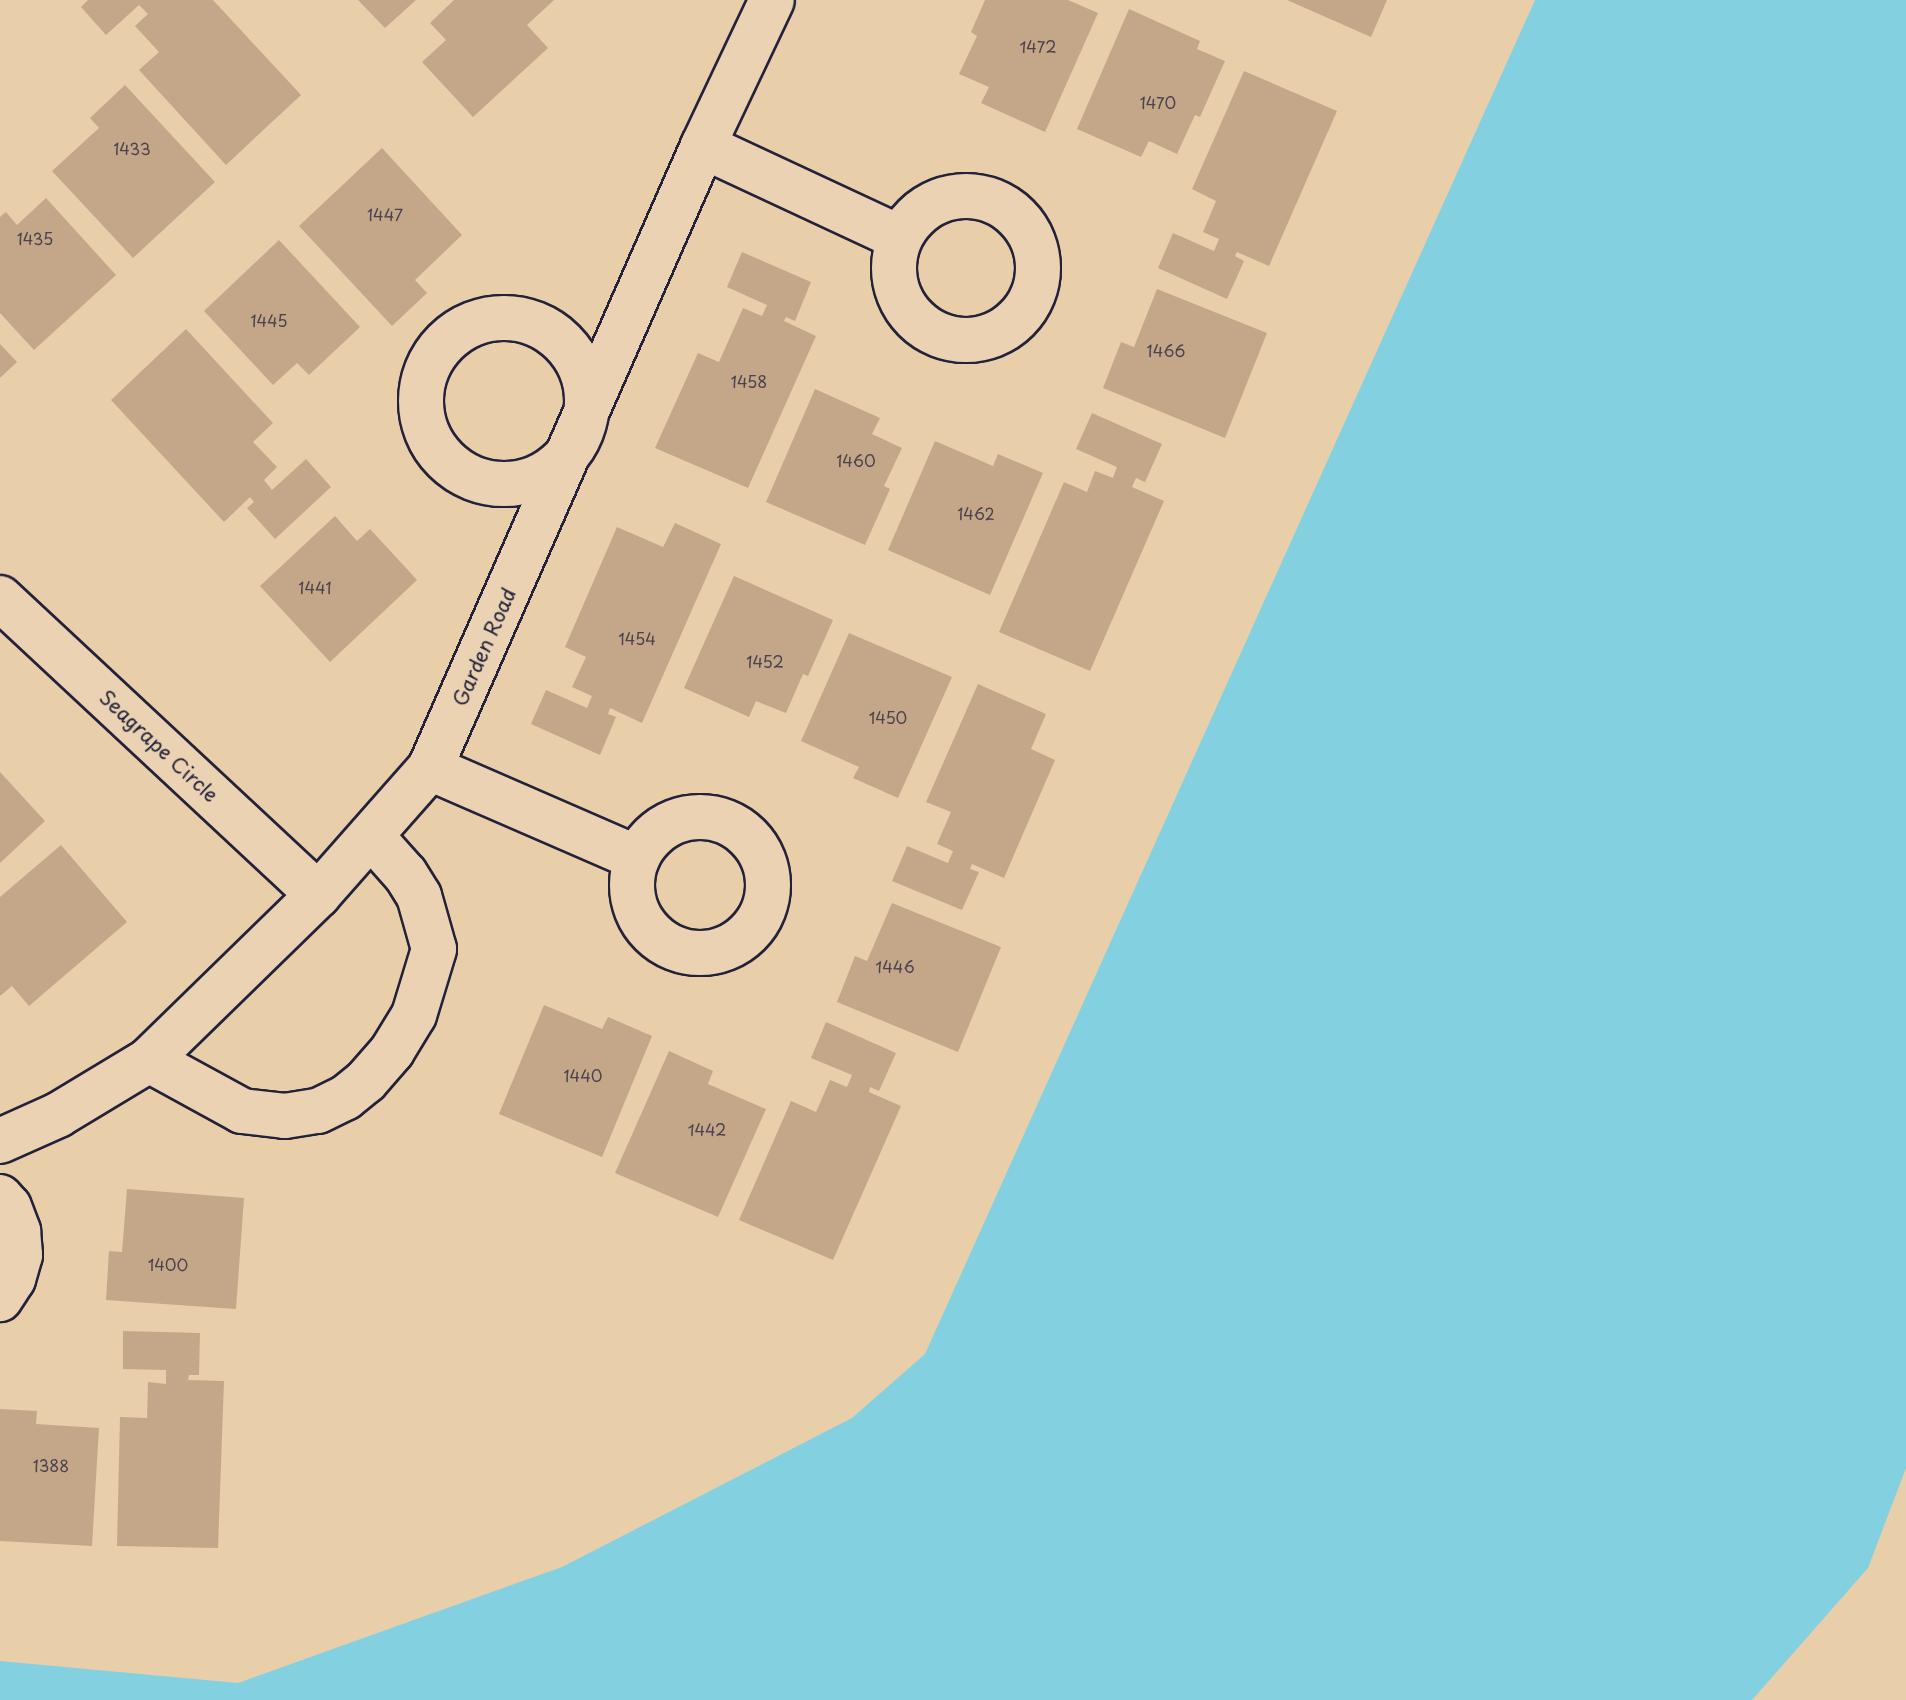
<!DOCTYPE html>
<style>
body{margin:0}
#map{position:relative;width:1906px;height:1700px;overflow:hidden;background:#e9ceaa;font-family:"Playpen Sans",sans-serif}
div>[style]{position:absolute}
.water>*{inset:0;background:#83d1e0}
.building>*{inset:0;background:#c4a788}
.roads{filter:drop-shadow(2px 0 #22223b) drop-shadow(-2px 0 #22223b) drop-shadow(0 2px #22223b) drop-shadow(0 -2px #22223b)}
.street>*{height:44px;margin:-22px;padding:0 22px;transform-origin:22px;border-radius:22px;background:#ead2b2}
.street>.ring{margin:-22px;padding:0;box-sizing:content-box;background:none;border:44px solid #ead2b2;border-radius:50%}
span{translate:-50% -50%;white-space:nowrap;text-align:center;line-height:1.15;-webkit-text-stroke:6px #ead2b2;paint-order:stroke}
.number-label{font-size:16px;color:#4a434e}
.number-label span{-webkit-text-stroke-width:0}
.street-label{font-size:20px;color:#22223b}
</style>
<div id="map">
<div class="water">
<i style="clip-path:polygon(1535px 0,1906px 0,1906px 1468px,1868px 1568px,1752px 1700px,0 1700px,0 1661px,238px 1683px,562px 1567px,852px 1418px,925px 1354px)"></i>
</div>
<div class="building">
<i style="clip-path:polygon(88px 0,213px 0,301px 95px,226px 165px,139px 70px,159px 52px,135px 26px,148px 14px,139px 5px,106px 35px,81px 7px)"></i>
<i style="clip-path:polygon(358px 0,416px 0,385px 28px)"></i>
<i style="clip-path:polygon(454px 0,554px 0,527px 25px,548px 48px,473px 117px,422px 62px,446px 40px,430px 23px)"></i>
<i style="clip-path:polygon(985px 0,1068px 0,1098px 13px,1045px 132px,981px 103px,989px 87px,959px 74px,977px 36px,971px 32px)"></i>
<i style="clip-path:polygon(1287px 0,1387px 0,1371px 37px)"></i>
<i style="clip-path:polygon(1129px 9px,1200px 41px,1197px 49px,1225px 61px,1200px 117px,1195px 115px,1177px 154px,1149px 141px,1141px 157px,1077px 129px)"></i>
<i style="clip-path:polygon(1244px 71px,1337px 111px,1269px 266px,1237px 252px,1235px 256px,1244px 261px,1227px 299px,1158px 268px,1173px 233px,1214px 251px,1219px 239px,1203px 232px,1216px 201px,1192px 189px)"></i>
<i style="clip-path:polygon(125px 85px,215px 182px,133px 258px,52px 171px,99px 128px,90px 118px)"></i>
<i style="clip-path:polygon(382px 148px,462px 235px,415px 280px,427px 293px,392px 326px,299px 226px)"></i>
<i style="clip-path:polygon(46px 198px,116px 275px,34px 350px,0 313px,0 217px,6px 212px,17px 225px)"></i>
<i style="clip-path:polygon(279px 240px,360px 327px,309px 375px,297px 363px,273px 385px,204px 311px)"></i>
<i style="clip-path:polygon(742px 252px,811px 282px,795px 321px,786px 317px,784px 321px,816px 336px,748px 488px,655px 448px,698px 353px,719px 362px,743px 308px,762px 316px,767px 305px,727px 287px)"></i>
<i style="clip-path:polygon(1157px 289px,1267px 333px,1225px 438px,1103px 388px,1121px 342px,1134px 347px)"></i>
<i style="clip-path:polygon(186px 329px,273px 423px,253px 442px,277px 467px,264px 480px,272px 490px,306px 459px,331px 487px,275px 539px,247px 508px,254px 502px,250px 497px,224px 522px,111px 400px)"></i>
<i style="clip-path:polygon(0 344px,17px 362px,0 378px)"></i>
<i style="clip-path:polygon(815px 389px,880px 418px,872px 434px,902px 448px,884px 486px,890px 489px,865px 545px,766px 502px)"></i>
<i style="clip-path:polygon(1092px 413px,1162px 444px,1145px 482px,1136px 478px,1132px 487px,1164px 501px,1090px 671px,999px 632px,1064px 482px,1087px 492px,1095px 471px,1113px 478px,1117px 467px,1076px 449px)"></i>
<i style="clip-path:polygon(935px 441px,993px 466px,998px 454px,1043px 473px,990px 595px,888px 550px)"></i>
<i style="clip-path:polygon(335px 516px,357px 541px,370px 529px,417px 580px,330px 662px,260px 586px)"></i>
<i style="clip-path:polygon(675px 523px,721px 544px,642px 723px,610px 708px,608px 714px,616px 717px,600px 755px,531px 724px,546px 690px,587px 708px,592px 696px,572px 687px,586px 657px,565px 647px,617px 527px,663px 547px)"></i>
<i style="clip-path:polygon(734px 576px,833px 620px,808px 676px,803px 674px,786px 713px,756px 701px,749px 717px,684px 688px)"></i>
<i style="clip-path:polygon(849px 633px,952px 677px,898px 798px,853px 778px,859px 767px,801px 741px)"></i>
<i style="clip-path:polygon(978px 684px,1046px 714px,1031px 749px,1055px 760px,1004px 878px,972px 864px,970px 869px,979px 872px,962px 910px,892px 881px,907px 846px,948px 863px,953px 851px,937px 844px,951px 812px,926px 802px)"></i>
<i style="clip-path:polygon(0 772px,45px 821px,0 863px)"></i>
<i style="clip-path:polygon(61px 845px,127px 922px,29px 1006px,12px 986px,0 996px,0 897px)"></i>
<i style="clip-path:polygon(892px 903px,1001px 947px,958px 1052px,837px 1002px,855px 956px,867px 961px)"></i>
<i style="clip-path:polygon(544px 1005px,602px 1029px,608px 1017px,652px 1036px,602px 1157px,499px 1114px)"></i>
<i style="clip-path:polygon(826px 1022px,896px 1053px,879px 1091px,870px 1087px,869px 1092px,901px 1106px,833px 1260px,739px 1220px,791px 1101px,816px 1112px,830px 1080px,847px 1087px,852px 1075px,811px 1058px)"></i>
<i style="clip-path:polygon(669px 1051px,713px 1071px,708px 1084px,766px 1109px,718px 1217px,615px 1173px)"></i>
<i style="clip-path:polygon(127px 1189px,244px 1198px,236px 1309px,106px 1300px,109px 1251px,122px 1252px)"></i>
<i style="clip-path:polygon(123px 1331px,200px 1333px,199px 1375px,189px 1375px,188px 1380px,224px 1381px,218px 1548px,117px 1546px,120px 1417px,147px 1418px,148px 1382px,166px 1384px,166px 1370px,123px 1369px)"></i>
<i style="clip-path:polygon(0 1409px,37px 1411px,36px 1424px,99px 1428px,92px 1546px,0 1541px)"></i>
</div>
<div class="roads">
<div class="street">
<i style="left:703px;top:146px;width:217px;rotate:25deg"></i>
<i class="ring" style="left:894px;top:196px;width:100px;height:100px"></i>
<i class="ring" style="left:421px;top:318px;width:122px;height:122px"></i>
<i style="left:0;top:598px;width:435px;rotate:43deg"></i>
<i style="left:430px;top:768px;width:226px;rotate:23.5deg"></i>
<i class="ring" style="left:632px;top:817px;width:92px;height:92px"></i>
<i style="left:149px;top:1060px;width:106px;rotate:28.7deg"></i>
<i style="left:242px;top:1111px;width:43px;rotate:6.6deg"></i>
<i style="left:285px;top:1116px;width:33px;rotate:-9deg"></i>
<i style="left:318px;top:1111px;width:30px;rotate:-26deg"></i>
<i style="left:345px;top:1098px;width:27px;rotate:-39deg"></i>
<i style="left:366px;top:1081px;width:40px;rotate:-49deg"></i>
<i style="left:392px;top:1051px;width:42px;rotate:-58.6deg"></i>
<i style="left:414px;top:1015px;width:69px;rotate:-73.1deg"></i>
<i style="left:434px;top:949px;width:55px;rotate:-105.8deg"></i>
<i style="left:419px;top:896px;width:26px;rotate:-122deg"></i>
<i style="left:405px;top:874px;width:50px;rotate:-131.7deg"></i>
<i style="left:0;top:1141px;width:64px;rotate:-24.1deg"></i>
<i style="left:58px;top:1115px;width:106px;rotate:-31.1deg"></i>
<i style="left:149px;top:1060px;width:236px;rotate:-44.3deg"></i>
<i style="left:318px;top:895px;width:169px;rotate:-48.6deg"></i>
<i style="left:430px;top:768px;width:679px;rotate:-66.3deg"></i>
<i style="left:703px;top:146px;width:161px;rotate:-64.7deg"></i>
<i style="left:0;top:1197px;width:13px;rotate:48deg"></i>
<i style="left:9px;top:1207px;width:26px;rotate:69deg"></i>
<i style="left:18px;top:1231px;width:24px;rotate:85deg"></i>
<i style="left:20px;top:1255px;width:25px;rotate:106deg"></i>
<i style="left:13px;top:1279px;width:24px;rotate:123deg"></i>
</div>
</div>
<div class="number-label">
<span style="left:1038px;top:46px">1472</span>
<span style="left:1158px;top:102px">1470</span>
<span style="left:132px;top:148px">1433</span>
<span style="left:385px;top:214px">1447</span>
<span style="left:35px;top:238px">1435</span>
<span style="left:269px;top:320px">1445</span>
<span style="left:1166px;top:350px">1466</span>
<span style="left:749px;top:381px">1458</span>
<span style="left:856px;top:460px">1460</span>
<span style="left:976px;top:513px">1462</span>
<span style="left:315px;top:587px">1441</span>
<span style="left:637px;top:638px">1454</span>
<span style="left:765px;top:661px">1452</span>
<span style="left:888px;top:717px">1450</span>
<span style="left:895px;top:966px">1446</span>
<span style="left:583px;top:1075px">1440</span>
<span style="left:707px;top:1129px">1442</span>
<span style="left:168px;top:1264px">1400</span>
<span style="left:51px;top:1465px">1388</span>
</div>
<div class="street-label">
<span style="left:484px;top:647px;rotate:-66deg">Garden Road</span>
<span style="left:159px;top:746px;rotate:43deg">Seagrape Circle</span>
</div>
</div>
